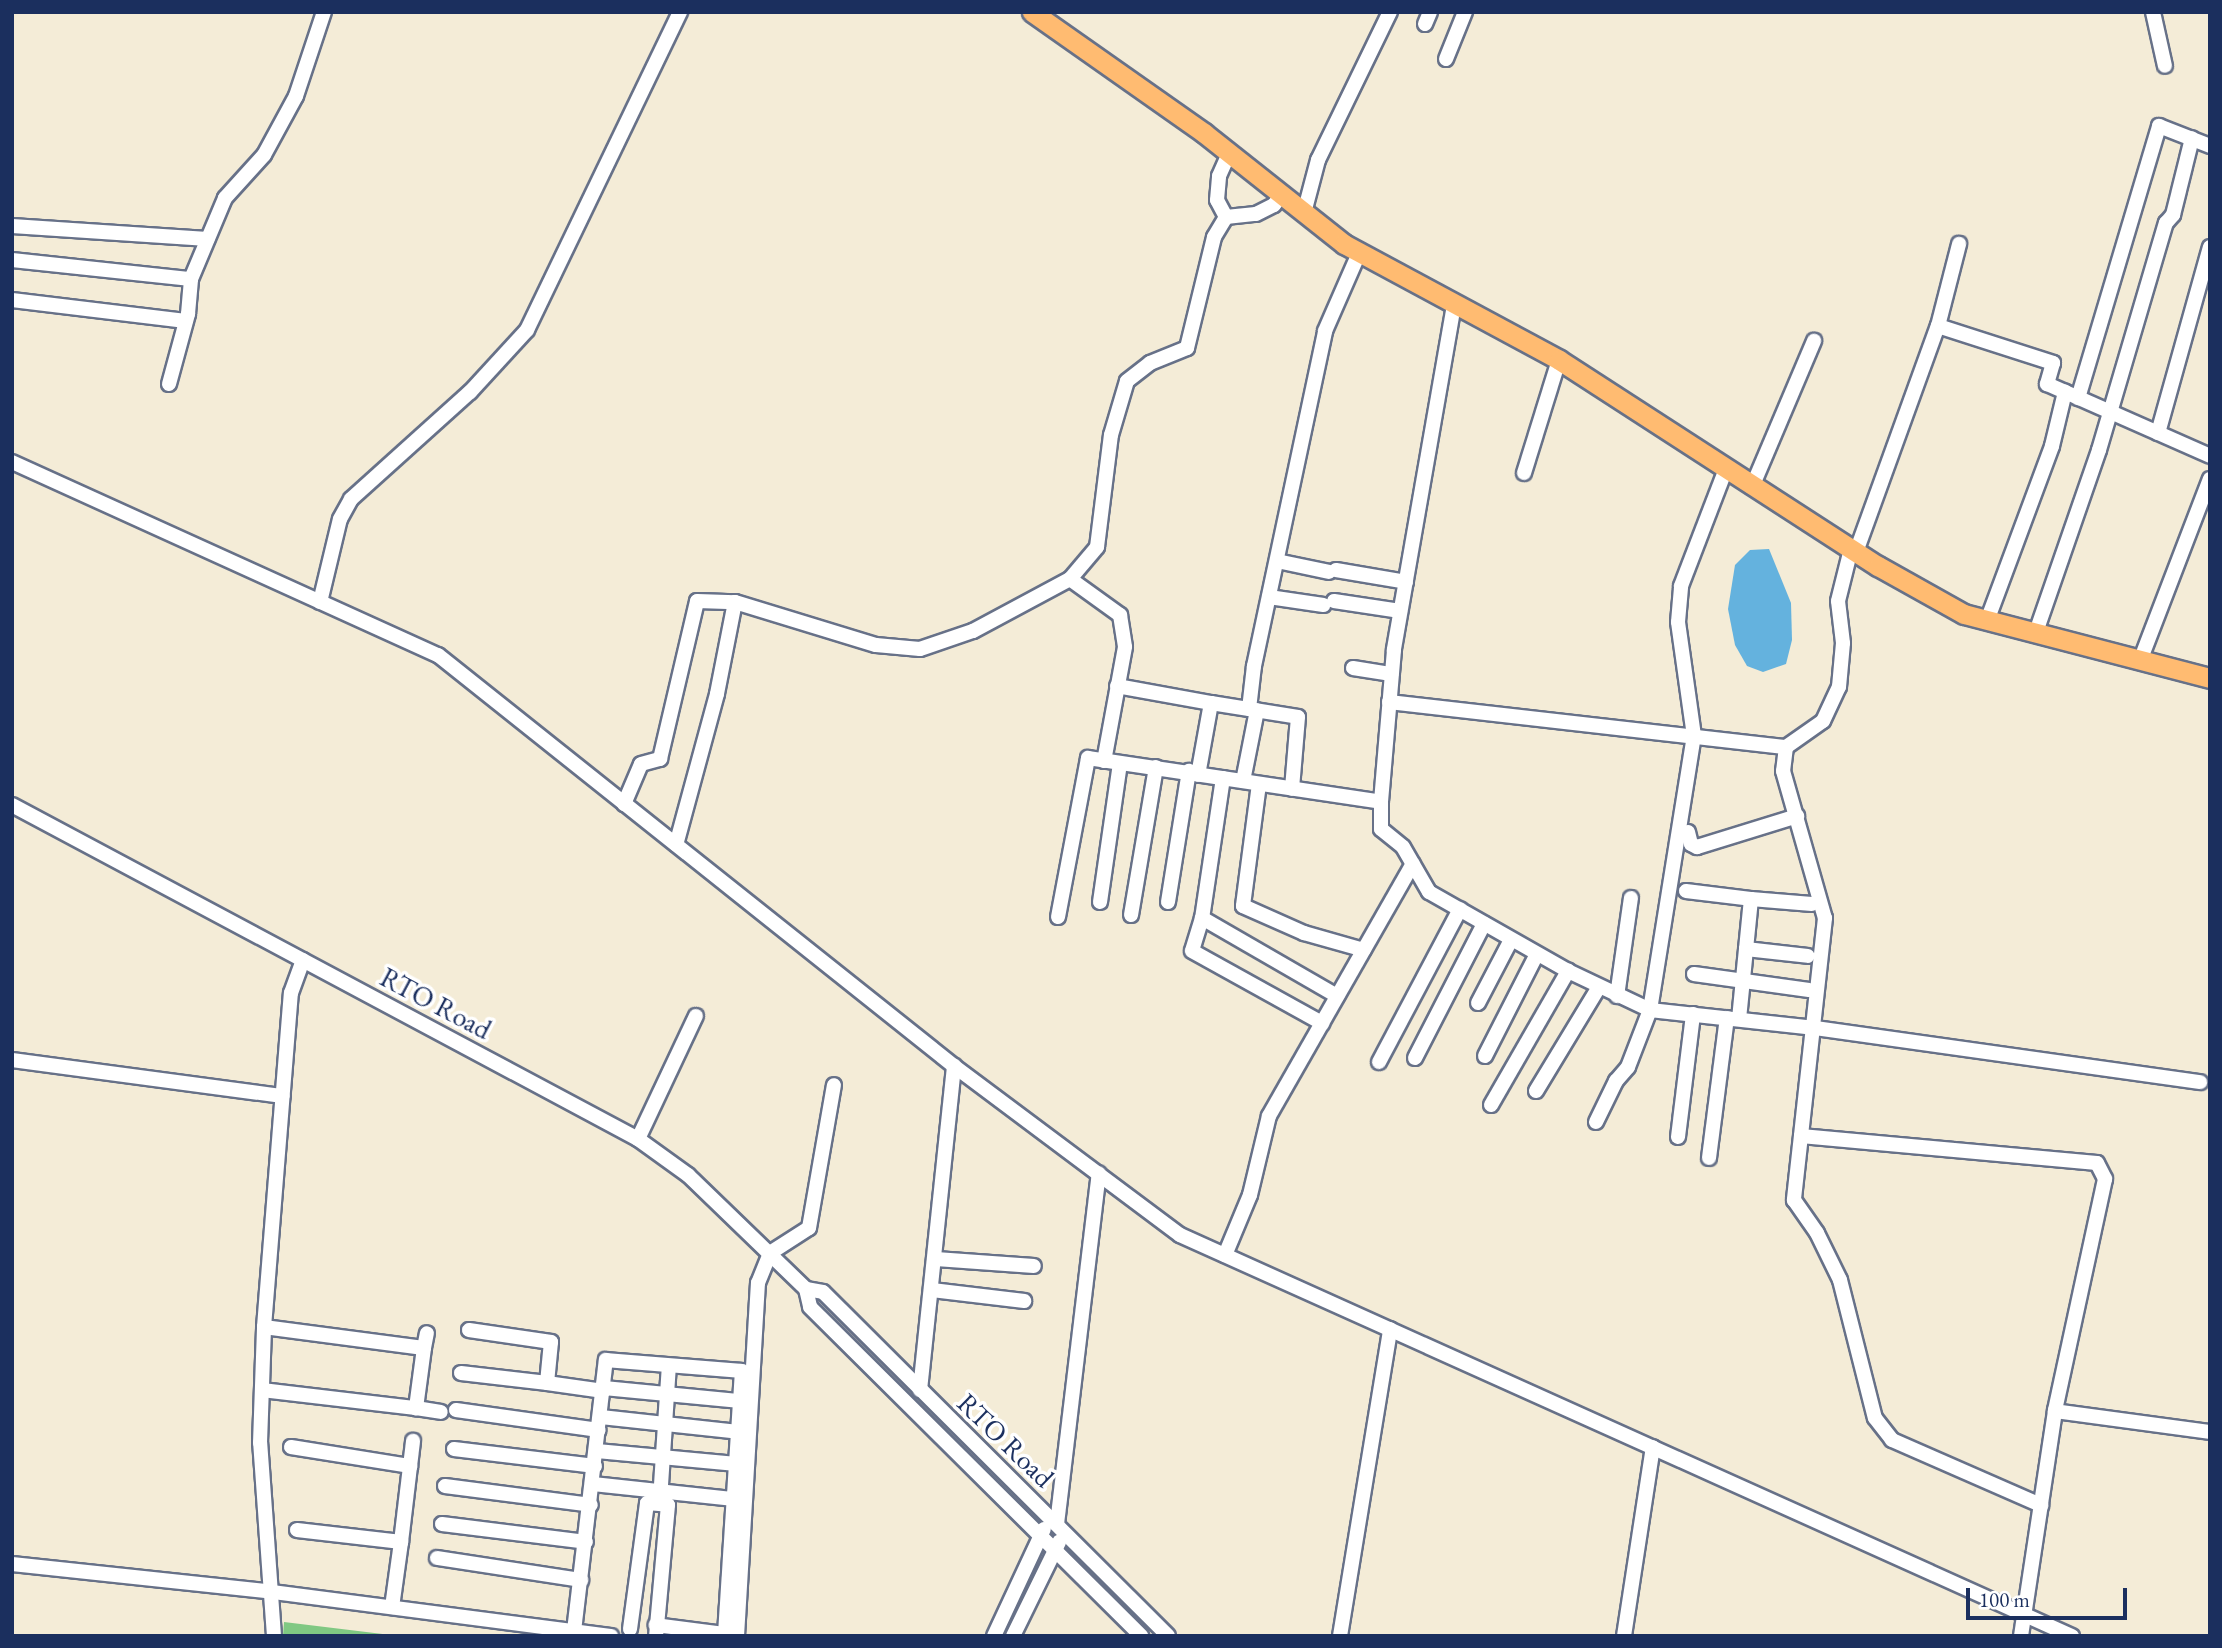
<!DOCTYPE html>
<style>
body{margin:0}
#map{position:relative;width:2222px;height:1648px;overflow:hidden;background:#f4ecd7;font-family:"EB Garamond",serif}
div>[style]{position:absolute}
.green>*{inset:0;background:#80c883}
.water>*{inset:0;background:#64b2de}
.roads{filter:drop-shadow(2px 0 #677188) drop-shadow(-2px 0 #677188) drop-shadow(0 2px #677188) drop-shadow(0 -2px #677188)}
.minor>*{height:14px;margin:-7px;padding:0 7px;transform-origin:7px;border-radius:7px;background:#fff}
.major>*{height:19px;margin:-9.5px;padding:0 9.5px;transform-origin:9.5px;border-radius:9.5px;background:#ffbb71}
span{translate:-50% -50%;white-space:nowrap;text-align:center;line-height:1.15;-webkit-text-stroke:7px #fff;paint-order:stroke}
.street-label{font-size:28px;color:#1b2f5e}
.frame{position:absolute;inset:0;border:14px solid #1b2f5e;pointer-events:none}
.scale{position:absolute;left:1966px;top:1588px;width:161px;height:32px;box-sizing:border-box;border:4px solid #1b2f5e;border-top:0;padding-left:9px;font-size:21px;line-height:24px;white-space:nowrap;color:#1b2f5e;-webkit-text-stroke:5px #fff;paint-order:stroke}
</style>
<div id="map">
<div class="green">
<i style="clip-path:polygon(284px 1622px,399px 1636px,283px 1636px)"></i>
</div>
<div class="water">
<i style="clip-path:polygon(1769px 549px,1791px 603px,1792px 640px,1786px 664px,1763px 672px,1747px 666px,1735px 645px,1728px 609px,1735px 565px,1750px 550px)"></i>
</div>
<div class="roads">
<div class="minor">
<i style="left:2153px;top:12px;width:55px;rotate:77.5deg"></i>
<i style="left:1425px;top:24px;width:13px;rotate:-67deg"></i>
<i style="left:1446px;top:59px;width:51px;rotate:-68deg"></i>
<i style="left:1304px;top:213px;width:55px;rotate:-75.2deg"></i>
<i style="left:1318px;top:160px;width:165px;rotate:-64.1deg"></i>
<i style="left:1226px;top:217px;width:19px;rotate:-118deg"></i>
<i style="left:1217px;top:200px;width:24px;rotate:-85deg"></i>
<i style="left:1219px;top:176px;width:24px;rotate:-66deg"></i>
<i style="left:12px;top:226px;width:196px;rotate:3.8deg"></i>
<i style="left:12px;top:260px;width:180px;rotate:6.1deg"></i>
<i style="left:12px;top:300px;width:175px;rotate:6.9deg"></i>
<i style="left:1454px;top:305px;width:350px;rotate:99.9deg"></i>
<i style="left:1394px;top:650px;width:153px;rotate:94.9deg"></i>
<i style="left:1381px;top:802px;width:27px;rotate:90deg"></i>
<i style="left:1381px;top:829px;width:28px;rotate:39deg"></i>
<i style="left:1403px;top:847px;width:52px;rotate:60deg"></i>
<i style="left:1429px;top:892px;width:160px;rotate:29.6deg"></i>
<i style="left:1568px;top:971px;width:91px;rotate:25.4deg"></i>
<i style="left:1650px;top:1010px;width:166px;rotate:6.2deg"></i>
<i style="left:1815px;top:1028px;width:389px;rotate:8deg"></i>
<i style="left:1938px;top:326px;width:85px;rotate:-75.6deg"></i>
<i style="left:169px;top:384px;width:73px;rotate:-74.8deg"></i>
<i style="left:188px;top:314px;width:35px;rotate:-85deg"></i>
<i style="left:191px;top:279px;width:88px;rotate:-67.2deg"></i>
<i style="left:225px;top:198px;width:58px;rotate:-47.8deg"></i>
<i style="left:264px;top:155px;width:67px;rotate:-61.5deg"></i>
<i style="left:296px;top:96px;width:89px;rotate:-71.6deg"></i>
<i style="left:2078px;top:398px;width:284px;rotate:-73.4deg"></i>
<i style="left:2159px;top:126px;width:55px;rotate:21.4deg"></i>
<i style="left:2158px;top:433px;width:193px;rotate:-74.4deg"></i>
<i style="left:12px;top:462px;width:468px;rotate:24.4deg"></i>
<i style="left:438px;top:655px;width:660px;rotate:38.54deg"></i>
<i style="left:954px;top:1066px;width:282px;rotate:36.8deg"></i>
<i style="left:1180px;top:1235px;width:978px;rotate:24.21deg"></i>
<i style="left:1524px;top:473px;width:118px;rotate:-72.8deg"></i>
<i style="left:1752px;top:487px;width:159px;rotate:-67deg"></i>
<i style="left:1856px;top:552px;width:240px;rotate:-70.1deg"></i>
<i style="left:1938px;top:326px;width:121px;rotate:17.8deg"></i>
<i style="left:2053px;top:363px;width:22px;rotate:106deg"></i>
<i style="left:2047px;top:384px;width:178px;rotate:23.8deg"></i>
<i style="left:1277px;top:561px;width:53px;rotate:11.9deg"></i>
<i style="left:1336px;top:570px;width:71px;rotate:9.7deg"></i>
<i style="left:1070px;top:579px;width:62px;rotate:35.8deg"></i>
<i style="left:1120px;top:615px;width:32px;rotate:81deg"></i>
<i style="left:1125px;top:647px;width:116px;rotate:100.4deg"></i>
<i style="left:1269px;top:597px;width:55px;rotate:8.4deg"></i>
<i style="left:1334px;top:601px;width:67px;rotate:8.6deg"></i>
<i style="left:320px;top:602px;width:85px;rotate:-76.5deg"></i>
<i style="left:340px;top:519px;width:23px;rotate:-61deg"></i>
<i style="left:351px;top:499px;width:160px;rotate:-42deg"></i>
<i style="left:470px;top:392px;width:84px;rotate:-47.4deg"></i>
<i style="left:527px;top:330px;width:353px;rotate:-64.3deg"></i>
<i style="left:735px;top:602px;width:147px;rotate:17deg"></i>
<i style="left:876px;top:645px;width:44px;rotate:5.2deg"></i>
<i style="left:920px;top:649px;width:56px;rotate:-18.8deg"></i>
<i style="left:973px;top:631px;width:110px;rotate:-28.2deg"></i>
<i style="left:1070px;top:579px;width:42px;rotate:-49.8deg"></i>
<i style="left:1097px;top:547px;width:113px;rotate:-82.9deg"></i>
<i style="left:1111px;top:435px;width:56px;rotate:-73.5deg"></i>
<i style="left:1127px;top:381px;width:29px;rotate:-38deg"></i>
<i style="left:1150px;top:363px;width:40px;rotate:-22deg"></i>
<i style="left:1187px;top:348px;width:114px;rotate:-76.3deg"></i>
<i style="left:1214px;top:237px;width:23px;rotate:-59deg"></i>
<i style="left:1226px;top:217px;width:30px;rotate:-6deg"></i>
<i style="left:1256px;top:214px;width:20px;rotate:-27deg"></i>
<i style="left:1274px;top:205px;width:12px;rotate:-55deg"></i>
<i style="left:1987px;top:621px;width:187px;rotate:-69.6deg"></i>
<i style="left:2052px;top:446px;width:56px;rotate:-76.5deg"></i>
<i style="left:2035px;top:635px;width:196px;rotate:-70.9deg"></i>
<i style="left:2099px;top:450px;width:237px;rotate:-73.6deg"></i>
<i style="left:2166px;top:223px;width:11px;rotate:-49deg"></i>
<i style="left:2173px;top:215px;width:79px;rotate:-76.1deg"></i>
<i style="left:2140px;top:661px;width:195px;rotate:-69deg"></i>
<i style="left:1353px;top:668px;width:39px;rotate:9deg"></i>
<i style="left:1117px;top:686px;width:96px;rotate:10.3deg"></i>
<i style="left:1211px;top:703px;width:73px;rotate:100.2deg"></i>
<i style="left:1389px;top:702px;width:400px;rotate:6.5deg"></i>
<i style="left:1786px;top:747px;width:24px;rotate:97deg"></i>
<i style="left:1783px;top:771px;width:153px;rotate:74.1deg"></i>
<i style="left:1825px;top:918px;width:284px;rotate:96.3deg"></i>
<i style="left:1794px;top:1200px;width:40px;rotate:55.1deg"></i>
<i style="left:1817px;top:1233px;width:52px;rotate:63.9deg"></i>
<i style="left:1840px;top:1280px;width:142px;rotate:75.8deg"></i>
<i style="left:1875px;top:1418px;width:28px;rotate:52deg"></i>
<i style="left:1892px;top:1440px;width:163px;rotate:23.6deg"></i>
<i style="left:1211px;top:703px;width:88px;rotate:9.1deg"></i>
<i style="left:1298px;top:717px;width:72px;rotate:94.8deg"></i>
<i style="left:1249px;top:709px;width:43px;rotate:-83.4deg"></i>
<i style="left:1254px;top:666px;width:342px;rotate:-78deg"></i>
<i style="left:1325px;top:331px;width:85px;rotate:-66.4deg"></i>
<i style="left:1786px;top:747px;width:45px;rotate:-35.1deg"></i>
<i style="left:1823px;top:721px;width:38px;rotate:-65deg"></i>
<i style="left:1839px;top:687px;width:44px;rotate:-84.8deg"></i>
<i style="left:1843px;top:643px;width:42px;rotate:-96.8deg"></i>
<i style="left:1838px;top:601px;width:54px;rotate:-76deg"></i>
<i style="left:1223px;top:778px;width:142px;rotate:98.5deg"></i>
<i style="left:1202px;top:918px;width:156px;rotate:30deg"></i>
<i style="left:1243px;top:781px;width:72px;rotate:-78.8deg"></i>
<i style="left:1259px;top:784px;width:123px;rotate:97.5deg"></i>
<i style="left:1243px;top:906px;width:67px;rotate:23.9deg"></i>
<i style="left:1304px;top:933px;width:62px;rotate:15.8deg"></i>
<i style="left:624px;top:804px;width:43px;rotate:-67deg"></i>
<i style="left:641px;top:764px;width:20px;rotate:-15deg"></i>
<i style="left:660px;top:759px;width:162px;rotate:-76.8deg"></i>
<i style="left:697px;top:601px;width:38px;rotate:2deg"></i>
<i style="left:735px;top:602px;width:94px;rotate:101.1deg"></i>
<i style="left:717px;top:694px;width:156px;rotate:105.2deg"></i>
<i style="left:12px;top:805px;width:710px;rotate:28.08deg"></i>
<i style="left:638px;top:1139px;width:62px;rotate:35.8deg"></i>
<i style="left:688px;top:1175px;width:164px;rotate:44deg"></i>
<i style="left:806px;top:1289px;width:18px;rotate:77deg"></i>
<i style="left:810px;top:1307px;width:467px;rotate:44.8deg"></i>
<i style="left:1688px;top:832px;width:12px;rotate:76deg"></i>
<i style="left:1691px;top:844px;width:7px;rotate:27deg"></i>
<i style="left:1697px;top:847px;width:105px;rotate:-17.2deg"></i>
<i style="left:1686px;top:891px;width:65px;rotate:7deg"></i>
<i style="left:1751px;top:899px;width:50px;rotate:95.7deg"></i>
<i style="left:1751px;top:899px;width:61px;rotate:4.7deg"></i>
<i style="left:1100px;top:902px;width:139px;rotate:-81.8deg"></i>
<i style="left:1168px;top:902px;width:133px;rotate:-80.9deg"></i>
<i style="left:1131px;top:915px;width:150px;rotate:-80.4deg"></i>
<i style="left:1058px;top:917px;width:162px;rotate:-79.3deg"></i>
<i style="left:1088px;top:758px;width:296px;rotate:8.5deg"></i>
<i style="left:1202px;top:918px;width:34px;rotate:107deg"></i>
<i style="left:1192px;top:951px;width:149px;rotate:29deg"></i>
<i style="left:1694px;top:974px;width:116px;rotate:7.9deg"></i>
<i style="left:1617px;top:996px;width:99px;rotate:-81.9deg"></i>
<i style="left:1478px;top:1003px;width:71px;rotate:-62.4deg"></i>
<i style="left:1739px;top:1019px;width:70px;rotate:-84.3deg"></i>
<i style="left:1746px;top:949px;width:62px;rotate:6.4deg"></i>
<i style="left:1485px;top:1056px;width:114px;rotate:-63deg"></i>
<i style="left:1415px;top:1058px;width:151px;rotate:-62.8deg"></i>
<i style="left:12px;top:1060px;width:273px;rotate:7.6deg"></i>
<i style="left:1379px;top:1062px;width:173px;rotate:-62.1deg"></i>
<i style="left:1536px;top:1091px;width:122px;rotate:-58.8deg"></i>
<i style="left:1491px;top:1105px;width:155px;rotate:-60.1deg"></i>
<i style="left:1596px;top:1122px;width:46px;rotate:-64deg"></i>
<i style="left:1616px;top:1081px;width:18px;rotate:-49deg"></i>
<i style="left:1628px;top:1067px;width:61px;rotate:-68.9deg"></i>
<i style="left:1650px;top:1010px;width:278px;rotate:-80.9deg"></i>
<i style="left:1694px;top:736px;width:115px;rotate:-98deg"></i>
<i style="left:1678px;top:622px;width:36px;rotate:-85deg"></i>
<i style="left:1681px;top:586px;width:125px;rotate:-69deg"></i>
<i style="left:1801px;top:1136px;width:297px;rotate:5.2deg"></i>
<i style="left:2097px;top:1163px;width:18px;rotate:63deg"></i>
<i style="left:2105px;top:1179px;width:237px;rotate:102.2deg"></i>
<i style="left:1678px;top:1137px;width:124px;rotate:-83deg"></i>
<i style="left:638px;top:1139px;width:136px;rotate:-64.8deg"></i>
<i style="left:1709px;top:1158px;width:141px;rotate:-82.7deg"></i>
<i style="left:1225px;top:1255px;width:65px;rotate:-67.4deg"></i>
<i style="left:1250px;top:1195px;width:81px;rotate:-76.5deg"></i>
<i style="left:1269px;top:1116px;width:290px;rotate:-60.3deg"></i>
<i style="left:936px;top:1259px;width:98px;rotate:4.1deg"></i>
<i style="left:806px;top:1289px;width:17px;rotate:10deg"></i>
<i style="left:823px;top:1292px;width:487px;rotate:44.9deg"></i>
<i style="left:932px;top:1290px;width:93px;rotate:6.8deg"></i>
<i style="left:264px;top:1327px;width:161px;rotate:7.5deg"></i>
<i style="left:424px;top:1348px;width:15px;rotate:-79deg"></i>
<i style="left:469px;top:1330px;width:83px;rotate:8.3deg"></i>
<i style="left:551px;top:1342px;width:41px;rotate:95.6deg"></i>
<i style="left:547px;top:1383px;width:57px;rotate:8.1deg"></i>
<i style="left:424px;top:1348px;width:61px;rotate:97.6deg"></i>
<i style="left:416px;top:1408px;width:25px;rotate:9deg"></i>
<i style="left:461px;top:1373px;width:87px;rotate:6.6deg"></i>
<i style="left:604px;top:1388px;width:137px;rotate:5.5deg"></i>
<i style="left:262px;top:1390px;width:155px;rotate:6.7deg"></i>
<i style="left:920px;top:1390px;width:326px;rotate:-84deg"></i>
<i style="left:456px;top:1410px;width:144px;rotate:8deg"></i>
<i style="left:601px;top:1417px;width:138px;rotate:6.2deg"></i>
<i style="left:291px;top:1447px;width:121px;rotate:9.1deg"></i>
<i style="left:454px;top:1449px;width:142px;rotate:6.9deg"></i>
<i style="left:597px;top:1451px;width:140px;rotate:5.3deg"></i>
<i style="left:593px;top:1484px;width:142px;rotate:6.1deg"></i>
<i style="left:445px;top:1486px;width:147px;rotate:7.4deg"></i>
<i style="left:660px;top:1500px;width:134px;rotate:-86.2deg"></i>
<i style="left:442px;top:1524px;width:145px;rotate:7.1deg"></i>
<i style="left:1057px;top:1524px;width:353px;rotate:-83.2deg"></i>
<i style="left:297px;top:1530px;width:105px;rotate:6.6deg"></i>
<i style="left:401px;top:1542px;width:102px;rotate:-83.2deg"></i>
<i style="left:437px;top:1558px;width:146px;rotate:8.7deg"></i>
<i style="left:12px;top:1564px;width:262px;rotate:6.1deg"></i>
<i style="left:273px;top:1592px;width:341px;rotate:7.4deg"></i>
<i style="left:392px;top:1607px;width:66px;rotate:-82.1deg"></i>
<i style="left:630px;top:1629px;width:127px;rotate:-82.3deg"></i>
<i style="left:647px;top:1503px;width:21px;rotate:5deg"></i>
<i style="left:668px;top:1505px;width:132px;rotate:95.2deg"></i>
<i style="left:574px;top:1631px;width:273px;rotate:-83.3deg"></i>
<i style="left:606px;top:1360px;width:136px;rotate:4.6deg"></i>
<i style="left:742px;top:1371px;width:264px;rotate:93.7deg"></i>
<i style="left:725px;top:1634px;width:70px;rotate:-172.6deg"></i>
<i style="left:274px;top:1636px;width:194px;rotate:-94.1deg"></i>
<i style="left:260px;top:1443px;width:116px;rotate:-88deg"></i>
<i style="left:264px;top:1327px;width:335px;rotate:-85.4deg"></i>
<i style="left:291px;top:993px;width:35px;rotate:-70deg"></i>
<i style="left:737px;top:1636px;width:354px;rotate:-86.6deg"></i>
<i style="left:758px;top:1283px;width:32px;rotate:-68deg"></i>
<i style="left:770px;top:1253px;width:46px;rotate:-32.7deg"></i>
<i style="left:809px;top:1228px;width:145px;rotate:-80.1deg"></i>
<i style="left:994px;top:1636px;width:118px;rotate:-65deg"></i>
<i style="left:1013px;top:1636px;width:105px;rotate:-63.9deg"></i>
<i style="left:1340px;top:1636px;width:311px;rotate:-80.7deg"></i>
<i style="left:1624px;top:1636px;width:191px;rotate:-81.3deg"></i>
<i style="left:2021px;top:1636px;width:228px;rotate:-81.4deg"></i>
<i style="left:2055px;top:1411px;width:156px;rotate:7.7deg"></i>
</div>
<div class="major">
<i style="left:1032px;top:12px;width:210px;rotate:35.1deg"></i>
<i style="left:1204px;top:133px;width:179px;rotate:38.4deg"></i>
<i style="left:1344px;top:244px;width:244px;rotate:28.3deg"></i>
<i style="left:1559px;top:360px;width:380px;rotate:32.9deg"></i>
<i style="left:1878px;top:566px;width:98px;rotate:29.2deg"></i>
<i style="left:1964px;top:614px;width:254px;rotate:14.6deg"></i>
</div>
</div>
<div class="street-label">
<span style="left:436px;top:1003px;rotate:28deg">RTO Road</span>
<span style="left:1006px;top:1440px;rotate:44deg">RTO Road</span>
</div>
<div class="frame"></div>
<div class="scale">100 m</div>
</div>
